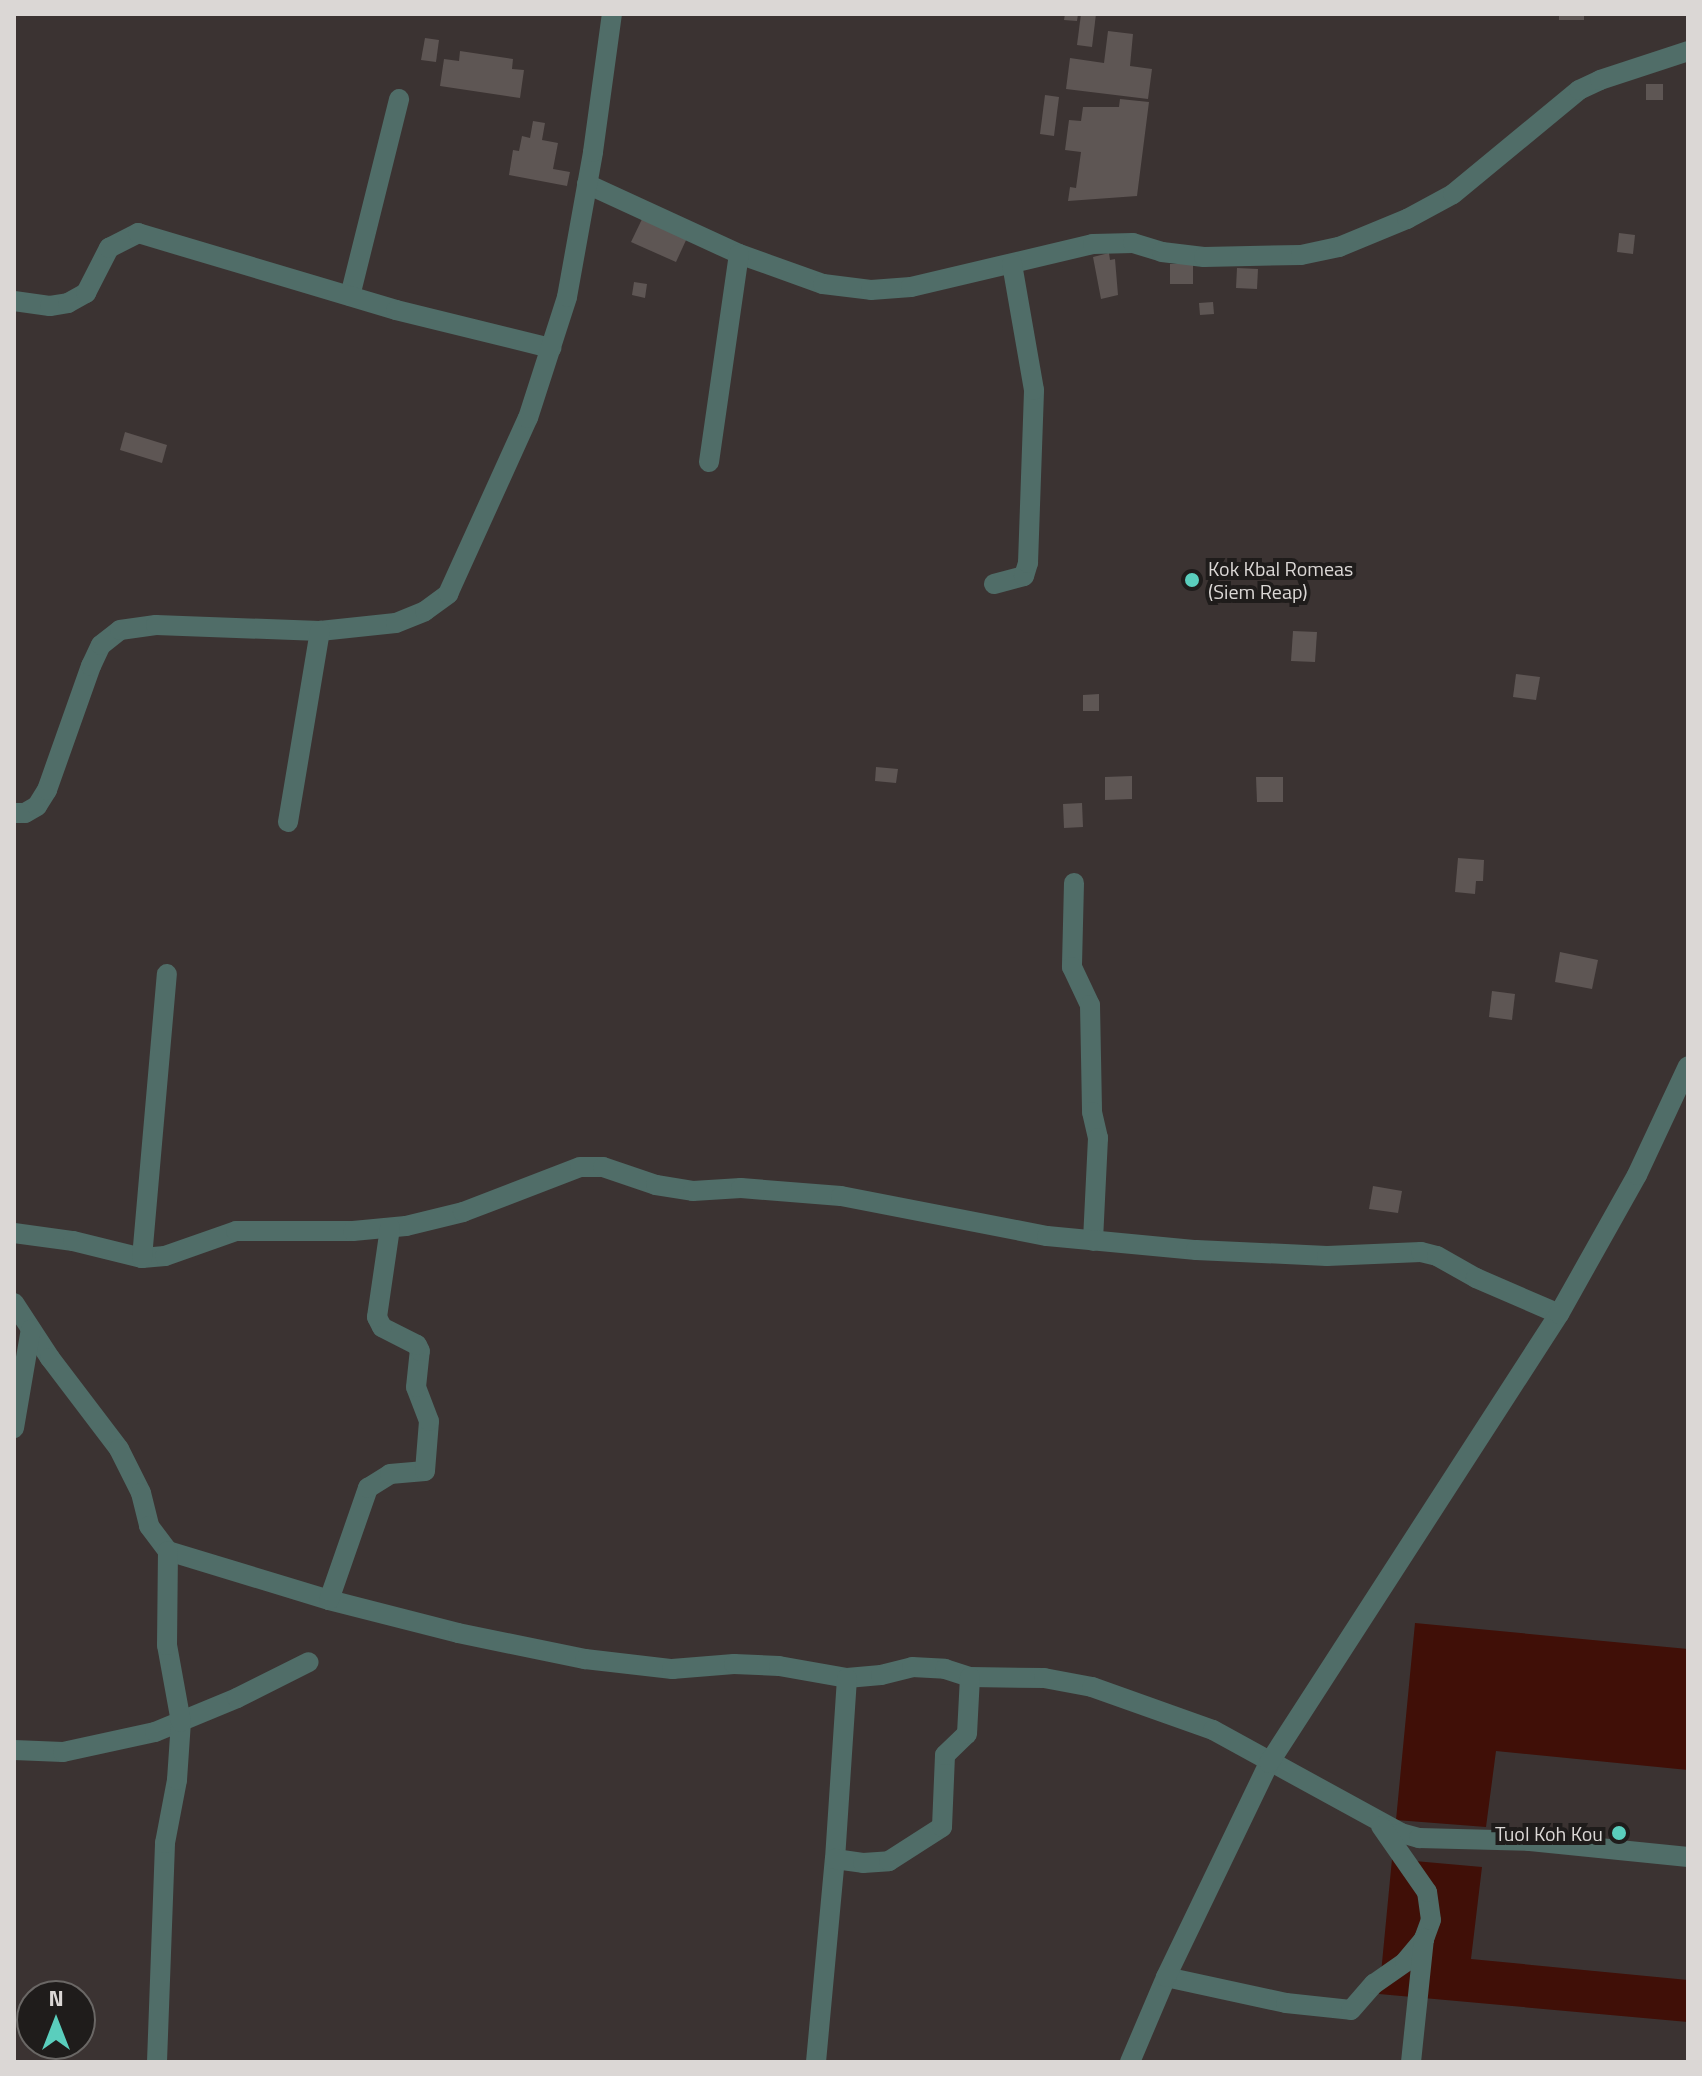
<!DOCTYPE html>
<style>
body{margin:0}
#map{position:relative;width:1702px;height:2076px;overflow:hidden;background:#3b3332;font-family:"Titillium Web",sans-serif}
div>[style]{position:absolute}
.water>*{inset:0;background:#400f07}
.building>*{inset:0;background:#5e5654}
.minor>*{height:20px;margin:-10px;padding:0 10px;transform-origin:10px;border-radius:10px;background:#506d68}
.dots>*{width:22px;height:22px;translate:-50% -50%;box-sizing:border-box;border:4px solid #1f1c1b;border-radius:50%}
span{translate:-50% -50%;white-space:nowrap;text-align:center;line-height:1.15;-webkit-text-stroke:8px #1f1c1b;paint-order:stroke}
.poi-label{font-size:20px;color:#dbd7d5}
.left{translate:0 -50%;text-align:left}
.right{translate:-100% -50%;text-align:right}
.frame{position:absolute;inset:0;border:16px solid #dbd7d5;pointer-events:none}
.north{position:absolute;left:16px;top:1980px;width:80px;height:80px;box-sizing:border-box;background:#1f1c1b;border:2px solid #6a6765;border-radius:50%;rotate:0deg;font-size:22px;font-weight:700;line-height:32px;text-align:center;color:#dbd7d5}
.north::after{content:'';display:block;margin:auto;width:28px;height:36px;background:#5acebd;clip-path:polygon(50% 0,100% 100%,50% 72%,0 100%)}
</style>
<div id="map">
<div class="water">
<i style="clip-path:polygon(1415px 1623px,1688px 1649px,1688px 1770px,1496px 1751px,1486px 1827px,1396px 1820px)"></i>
<i style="clip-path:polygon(1392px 1859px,1482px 1867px,1471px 1959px,1688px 1980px,1688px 2022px,1379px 1994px)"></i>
</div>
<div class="building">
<i style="clip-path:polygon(1065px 14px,1078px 14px,1077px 21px,1064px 20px)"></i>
<i style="clip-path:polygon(1081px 14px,1096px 14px,1092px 47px,1077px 45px)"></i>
<i style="clip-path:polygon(1559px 14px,1584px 14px,1584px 20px,1559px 20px)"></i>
<i style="clip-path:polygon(1108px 31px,1133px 34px,1130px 66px,1152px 69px,1148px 99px,1066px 89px,1070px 58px,1104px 63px)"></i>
<i style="clip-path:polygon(425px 38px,439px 40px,436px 62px,421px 60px)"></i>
<i style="clip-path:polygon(460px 51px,513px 59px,512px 69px,524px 70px,520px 98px,440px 86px,444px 59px,459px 61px)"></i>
<i style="clip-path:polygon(1646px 84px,1663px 84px,1663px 100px,1646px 100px)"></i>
<i style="clip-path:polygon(1045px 95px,1059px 97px,1054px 136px,1040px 134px)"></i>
<i style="clip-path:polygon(1120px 99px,1149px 102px,1137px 196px,1068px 201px,1070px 187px,1076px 188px,1081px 152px,1065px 150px,1069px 120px,1081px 121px,1083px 107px,1119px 107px)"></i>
<i style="clip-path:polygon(533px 121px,545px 123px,542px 140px,558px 143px,553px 169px,570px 172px,567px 186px,509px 175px,513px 150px,519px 151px,522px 136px,530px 138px)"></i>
<i style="clip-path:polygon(644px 215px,687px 238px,676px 262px,631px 242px)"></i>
<i style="clip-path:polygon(1619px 233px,1635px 235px,1633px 254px,1617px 252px)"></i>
<i style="clip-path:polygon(1109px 253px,1110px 260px,1115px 259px,1118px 295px,1101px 299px,1093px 257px)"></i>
<i style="clip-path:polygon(1170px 264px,1193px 264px,1193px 284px,1170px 284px)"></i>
<i style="clip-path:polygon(1237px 268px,1258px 269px,1257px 289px,1236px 288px)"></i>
<i style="clip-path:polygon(634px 282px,647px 284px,645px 298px,632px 295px)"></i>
<i style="clip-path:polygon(1213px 302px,1214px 314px,1200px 315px,1199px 303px)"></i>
<i style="clip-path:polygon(125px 432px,167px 445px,162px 463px,120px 450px)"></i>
<i style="clip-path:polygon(1293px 631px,1317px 632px,1315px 662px,1291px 661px)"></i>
<i style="clip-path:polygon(1516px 674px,1540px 677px,1536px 700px,1513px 697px)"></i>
<i style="clip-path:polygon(1099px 694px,1099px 711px,1083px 711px,1083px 695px)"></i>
<i style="clip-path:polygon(876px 767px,898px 769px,896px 783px,875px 781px)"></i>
<i style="clip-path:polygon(1132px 776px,1132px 799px,1105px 800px,1105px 777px)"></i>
<i style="clip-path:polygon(1256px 777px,1283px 777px,1283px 802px,1257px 802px)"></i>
<i style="clip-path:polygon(1082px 803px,1083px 827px,1064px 828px,1063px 804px)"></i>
<i style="clip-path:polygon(1458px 858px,1484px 860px,1483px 881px,1476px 881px,1475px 894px,1455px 892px)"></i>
<i style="clip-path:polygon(1560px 952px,1598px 960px,1592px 989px,1555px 982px)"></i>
<i style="clip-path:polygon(1492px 991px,1515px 994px,1512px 1020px,1489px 1017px)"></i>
<i style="clip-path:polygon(1373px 1186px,1402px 1191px,1398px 1213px,1369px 1209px)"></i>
</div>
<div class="minor">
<i style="left:587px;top:184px;width:167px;rotate:24.7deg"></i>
<i style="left:739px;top:254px;width:89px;rotate:19.7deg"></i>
<i style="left:823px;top:284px;width:48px;rotate:7.1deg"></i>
<i style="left:871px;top:290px;width:40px;rotate:-4.3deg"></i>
<i style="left:911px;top:287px;width:187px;rotate:-13.3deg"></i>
<i style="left:1093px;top:244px;width:40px;rotate:-1.4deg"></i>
<i style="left:1133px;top:243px;width:30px;rotate:17deg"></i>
<i style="left:1162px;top:252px;width:42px;rotate:6.8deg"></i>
<i style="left:1204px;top:257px;width:97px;rotate:-1.2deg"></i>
<i style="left:1301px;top:255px;width:39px;rotate:-12deg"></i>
<i style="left:1339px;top:247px;width:74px;rotate:-22.4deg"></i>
<i style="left:1407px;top:219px;width:52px;rotate:-28.5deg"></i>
<i style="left:1453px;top:194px;width:163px;rotate:-39.5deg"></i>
<i style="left:1579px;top:90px;width:23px;rotate:-25deg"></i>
<i style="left:1600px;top:80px;width:93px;rotate:-18.2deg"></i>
<i style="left:350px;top:296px;width:203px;rotate:-76deg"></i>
<i style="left:14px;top:301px;width:36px;rotate:8deg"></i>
<i style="left:50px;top:306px;width:18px;rotate:-9deg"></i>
<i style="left:68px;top:303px;width:21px;rotate:-29deg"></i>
<i style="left:86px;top:293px;width:51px;rotate:-62.9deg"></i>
<i style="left:109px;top:248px;width:33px;rotate:-27deg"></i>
<i style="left:138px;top:233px;width:269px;rotate:16.6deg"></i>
<i style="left:396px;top:310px;width:160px;rotate:13.8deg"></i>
<i style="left:709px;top:462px;width:210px;rotate:-81.8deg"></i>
<i style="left:994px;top:584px;width:31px;rotate:-15deg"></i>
<i style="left:1024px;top:576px;width:14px;rotate:-73deg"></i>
<i style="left:1028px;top:563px;width:173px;rotate:-88deg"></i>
<i style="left:1034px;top:390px;width:128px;rotate:-99.9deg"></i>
<i style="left:14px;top:813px;width:11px"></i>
<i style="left:25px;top:813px;width:14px;rotate:-30deg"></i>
<i style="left:37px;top:806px;width:19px;rotate:-58deg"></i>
<i style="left:47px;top:790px;width:132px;rotate:-70.5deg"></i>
<i style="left:91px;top:666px;width:23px;rotate:-65deg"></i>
<i style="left:101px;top:645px;width:24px;rotate:-38deg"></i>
<i style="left:120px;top:630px;width:36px;rotate:-8deg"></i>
<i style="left:156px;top:625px;width:164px;rotate:2.1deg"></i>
<i style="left:320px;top:631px;width:76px;rotate:-6deg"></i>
<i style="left:396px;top:623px;width:31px;rotate:-22deg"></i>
<i style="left:425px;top:611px;width:29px;rotate:-36deg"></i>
<i style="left:448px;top:594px;width:193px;rotate:-65.6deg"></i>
<i style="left:528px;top:418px;width:127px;rotate:-72.1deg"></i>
<i style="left:567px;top:297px;width:147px;rotate:-79.8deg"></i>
<i style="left:593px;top:152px;width:139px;rotate:-82.2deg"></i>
<i style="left:288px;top:822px;width:194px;rotate:-80.5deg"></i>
<i style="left:1074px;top:883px;width:84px;rotate:91.4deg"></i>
<i style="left:1072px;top:967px;width:42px;rotate:64.7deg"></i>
<i style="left:1090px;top:1005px;width:107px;rotate:88.9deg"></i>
<i style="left:1092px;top:1112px;width:27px;rotate:77deg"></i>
<i style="left:1098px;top:1138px;width:103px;rotate:92.8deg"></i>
<i style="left:14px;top:1233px;width:60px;rotate:7.7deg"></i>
<i style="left:73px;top:1241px;width:71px;rotate:13.8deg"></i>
<i style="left:142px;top:1258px;width:23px;rotate:-5deg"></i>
<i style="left:165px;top:1256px;width:75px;rotate:-19.4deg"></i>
<i style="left:236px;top:1231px;width:117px"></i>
<i style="left:353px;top:1231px;width:53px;rotate:-5.4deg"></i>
<i style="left:406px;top:1226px;width:59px;rotate:-13.8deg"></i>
<i style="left:463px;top:1212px;width:125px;rotate:-21deg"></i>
<i style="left:580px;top:1167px;width:23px"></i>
<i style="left:603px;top:1167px;width:56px;rotate:18.8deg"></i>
<i style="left:656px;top:1185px;width:37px;rotate:9deg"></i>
<i style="left:693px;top:1191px;width:48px;rotate:-3.6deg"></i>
<i style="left:741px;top:1188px;width:100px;rotate:4.6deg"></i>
<i style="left:841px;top:1196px;width:210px;rotate:11deg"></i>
<i style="left:1047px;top:1236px;width:150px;rotate:5.4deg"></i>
<i style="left:1196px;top:1250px;width:131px;rotate:2.6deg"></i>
<i style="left:1327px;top:1256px;width:94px;rotate:-2.4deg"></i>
<i style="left:1421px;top:1252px;width:16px;rotate:14deg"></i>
<i style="left:1437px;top:1256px;width:45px;rotate:29.4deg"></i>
<i style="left:1476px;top:1278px;width:90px;rotate:23.4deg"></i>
<i style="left:142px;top:1258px;width:285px;rotate:-85deg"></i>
<i style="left:14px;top:1303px;width:66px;rotate:56.8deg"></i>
<i style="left:50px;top:1358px;width:114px;rotate:52.8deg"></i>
<i style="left:119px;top:1449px;width:49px;rotate:63.4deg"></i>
<i style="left:141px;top:1493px;width:34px;rotate:76deg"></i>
<i style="left:149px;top:1526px;width:31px;rotate:53deg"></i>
<i style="left:168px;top:1551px;width:168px;rotate:16.9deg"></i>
<i style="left:329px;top:1600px;width:133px;rotate:14.3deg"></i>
<i style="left:458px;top:1633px;width:130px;rotate:11.6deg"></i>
<i style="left:585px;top:1659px;width:88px;rotate:6.6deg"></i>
<i style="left:672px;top:1669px;width:62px;rotate:-4.6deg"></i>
<i style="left:734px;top:1664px;width:45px;rotate:2.5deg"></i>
<i style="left:779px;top:1666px;width:69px;rotate:10deg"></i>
<i style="left:847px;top:1678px;width:34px;rotate:-5deg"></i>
<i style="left:881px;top:1675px;width:32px;rotate:-14deg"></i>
<i style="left:912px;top:1667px;width:33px;rotate:3deg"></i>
<i style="left:945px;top:1669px;width:26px;rotate:18deg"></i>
<i style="left:970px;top:1677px;width:74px;rotate:0.8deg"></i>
<i style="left:1044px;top:1678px;width:49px;rotate:10.6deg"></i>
<i style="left:1092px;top:1687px;width:128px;rotate:19.6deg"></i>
<i style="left:1213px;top:1730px;width:214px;rotate:28.7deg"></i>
<i style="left:1401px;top:1833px;width:19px;rotate:16deg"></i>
<i style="left:1419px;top:1838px;width:111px;rotate:1.5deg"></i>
<i style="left:1530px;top:1841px;width:159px;rotate:5.8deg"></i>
<i style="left:14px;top:1428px;width:100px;rotate:-80.3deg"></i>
<i style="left:329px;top:1600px;width:119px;rotate:-70.8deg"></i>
<i style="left:368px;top:1488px;width:26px;rotate:-32deg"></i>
<i style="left:390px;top:1474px;width:35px;rotate:-5deg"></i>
<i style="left:425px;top:1471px;width:50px;rotate:-85.4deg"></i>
<i style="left:429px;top:1421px;width:36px;rotate:-111deg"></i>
<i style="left:416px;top:1387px;width:36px;rotate:-84deg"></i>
<i style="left:420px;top:1351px;width:7px;rotate:-117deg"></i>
<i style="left:417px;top:1345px;width:39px;rotate:-153deg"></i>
<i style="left:382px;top:1327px;width:11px;rotate:-117deg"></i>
<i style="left:377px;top:1317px;width:90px;rotate:-81.7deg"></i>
<i style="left:14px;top:1750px;width:49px;rotate:2.3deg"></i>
<i style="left:63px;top:1752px;width:94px;rotate:-12.3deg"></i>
<i style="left:155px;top:1732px;width:89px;rotate:-22.5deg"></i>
<i style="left:237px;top:1698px;width:80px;rotate:-26.6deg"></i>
<i style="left:835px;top:1859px;width:181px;rotate:-86.2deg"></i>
<i style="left:1166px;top:1977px;width:123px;rotate:12.2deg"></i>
<i style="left:1286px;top:2003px;width:65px;rotate:6.1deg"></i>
<i style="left:1351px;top:2010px;width:35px;rotate:-49deg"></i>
<i style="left:1374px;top:1984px;width:38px;rotate:-35deg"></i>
<i style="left:1405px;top:1962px;width:30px;rotate:-50deg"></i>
<i style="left:1424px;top:1939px;width:20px;rotate:-70deg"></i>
<i style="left:1431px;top:1920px;width:28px;rotate:-98deg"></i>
<i style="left:1427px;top:1892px;width:80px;rotate:-124.9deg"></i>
<i style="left:157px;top:2062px;width:219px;rotate:-87.9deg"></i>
<i style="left:165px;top:1843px;width:64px;rotate:-79.2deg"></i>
<i style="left:177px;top:1780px;width:58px;rotate:-86.1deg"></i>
<i style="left:181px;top:1722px;width:78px;rotate:-100.3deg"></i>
<i style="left:167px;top:1645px;width:94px;rotate:-89.4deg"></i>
<i style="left:816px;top:2062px;width:204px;rotate:-84.7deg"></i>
<i style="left:835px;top:1859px;width:28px;rotate:8deg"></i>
<i style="left:863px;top:1863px;width:26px;rotate:-4deg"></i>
<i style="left:889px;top:1861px;width:63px;rotate:-32.7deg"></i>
<i style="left:942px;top:1827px;width:72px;rotate:-87.6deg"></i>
<i style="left:945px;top:1755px;width:30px;rotate:-44deg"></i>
<i style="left:967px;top:1734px;width:57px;rotate:-87deg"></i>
<i style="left:1130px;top:2062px;width:92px;rotate:-67deg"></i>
<i style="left:1166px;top:1977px;width:237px;rotate:-64.3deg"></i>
<i style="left:1269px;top:1763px;width:535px;rotate:-57.14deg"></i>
<i style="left:1559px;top:1314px;width:159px;rotate:-60.7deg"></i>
<i style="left:1637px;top:1175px;width:120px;rotate:-64.9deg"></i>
<i style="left:1411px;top:2062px;width:124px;rotate:-84deg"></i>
</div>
<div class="dots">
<i style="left:1192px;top:580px;background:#5acebd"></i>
<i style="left:1619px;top:1833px;background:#5acebd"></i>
</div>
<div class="poi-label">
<span class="left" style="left:1208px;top:580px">Kok Kbal Romeas<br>(Siem Reap)</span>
<span class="right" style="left:1603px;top:1833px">Tuol Koh Kou</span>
</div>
<div class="frame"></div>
<div class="north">N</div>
</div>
